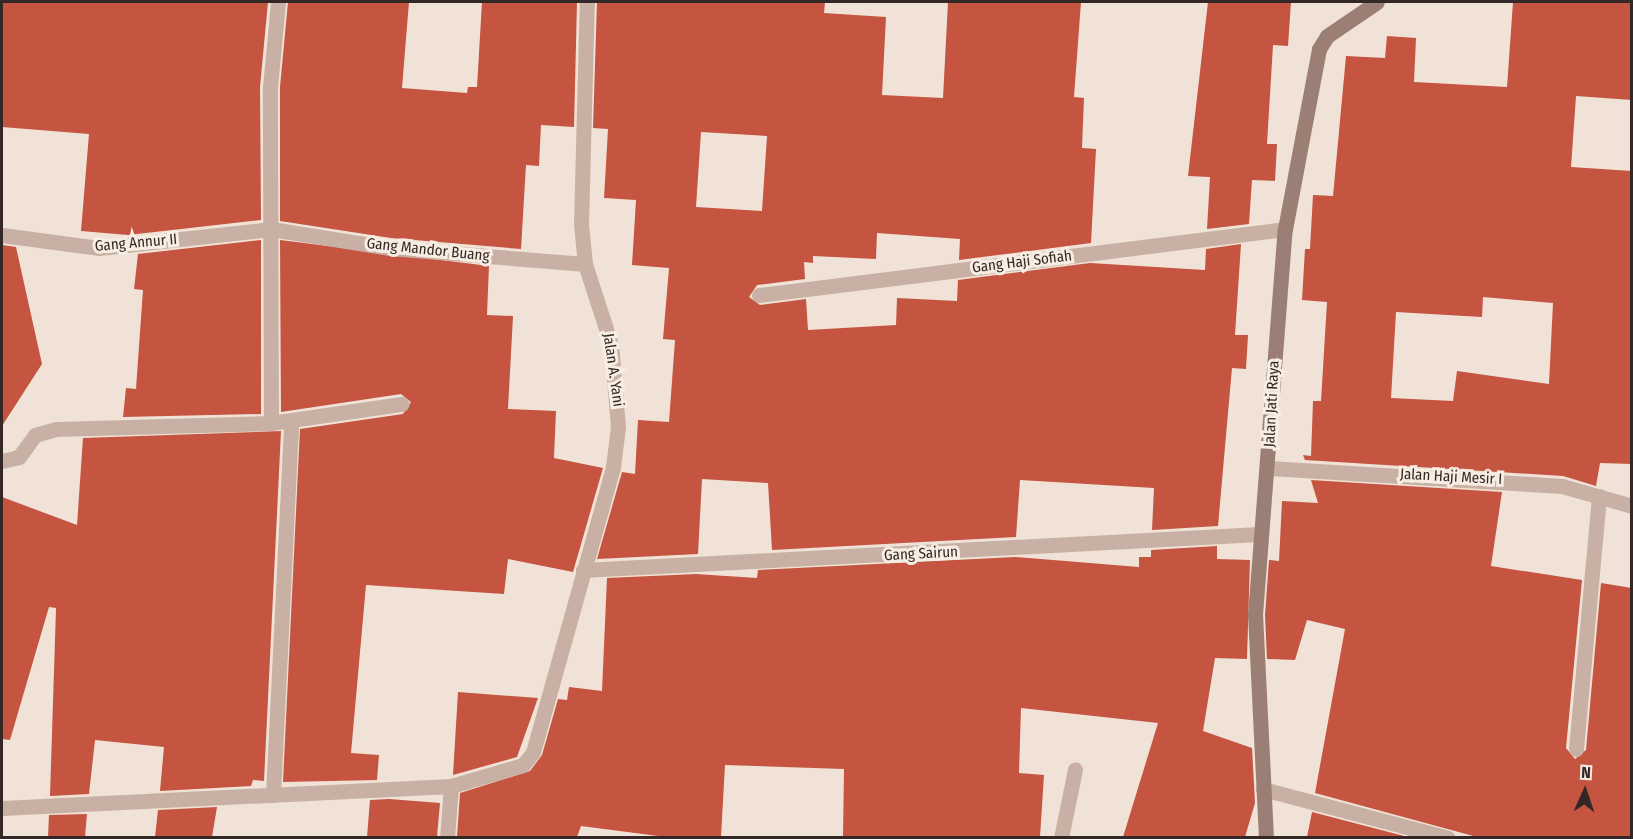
<!DOCTYPE html>
<style>
body{margin:0}
#map{position:relative;width:1633px;height:839px;overflow:hidden;background:#f0e2d7;font-family:"Fira Sans Condensed",sans-serif}
div>[style]{position:absolute}
.building>*{inset:0;background:#c55441}
.lane>*{height:15px;margin:-7.5px;padding:0 7.5px;transform-origin:7.5px;border-radius:7.5px;background:#c8b1a4}
.street>*{height:15px;margin:-7.5px;padding:0 7.5px;transform-origin:7.5px;border-radius:7.5px;background:#c8b1a4}
.secondary>*{height:15px;margin:-7.5px;padding:0 7.5px;transform-origin:7.5px;border-radius:7.5px;background:#9b7f75}
span{translate:-50% -50%;white-space:nowrap;text-align:center;line-height:1.15;-webkit-text-stroke:6px #f8ede3;paint-order:stroke}
.street-label{font-size:15px;color:#332825}
.frame{position:absolute;inset:0;border:3px solid #332825;pointer-events:none}
.north{position:absolute;left:1555px;top:761px;width:60px;height:60px;-webkit-text-stroke:4px #f8ede3;paint-order:stroke;rotate:3deg;font-size:16px;font-weight:700;line-height:24px;text-align:center;color:#332825}
.north::after{content:'';display:block;margin:auto;width:21px;height:27px;background:#332825;clip-path:polygon(50% 0,100% 100%,50% 72%,0 100%)}
</style>
<div id="map">
<div class="building">
<i style="clip-path:polygon(2px 2px,268px 2px,260px 87px,261px 220px,128px 235px,81px 231px,89px 134px,2px 127px)"></i>
<i style="clip-path:polygon(288px 2px,409px 2px,402px 88px,467px 93px,468px 87px,477px 87px,482px 2px,577px 2px,574px 127px,541px 125px,539px 166px,526px 165px,521px 249px,391px 238px,280px 221px,280px 87px)"></i>
<i style="clip-path:polygon(evenodd,597px 2px,825px 2px,824px 13px,886px 17px,882px 95px,943px 98px,948px 2px,1081px 2px,1074px 97px,1084px 98px,1082px 148px,1096px 149px,1091px 243px,959px 260px,960px 239px,877px 233px,876px 259px,813px 256px,813px 263px,804px 262px,805px 279px,757px 285px,749px 297px,760px 305px,806px 299px,808px 330px,896px 325px,897px 298px,957px 301px,958px 280px,1090px 263px,1205px 270px,1206px 249px,1241px 244px,1235px 335px,1248px 335px,1246px 369px,1232px 368px,1218px 526px,1152px 530px,1154px 488px,1020px 480px,1016px 537px,772px 550px,768px 483px,702px 479px,698px 554px,597px 559px,622px 472px,635px 474px,638px 420px,669px 422px,675px 340px,663px 339px,669px 268px,632px 265px,636px 200px,604px 198px,608px 129px,593px 128px,597px 2px,701px 132px,767px 136px,762px 211px,696px 207px,701px 132px)"></i>
<i style="clip-path:polygon(1208px 2px,1291px 2px,1288px 46px,1273px 45px,1267px 144px,1277px 144px,1275px 181px,1252px 180px,1249px 224px,1207px 229px,1210px 177px,1188px 176px)"></i>
<i style="clip-path:polygon(evenodd,1513px 2px,1632px 2px,1632px 100px,1576px 96px,1571px 167px,1632px 171px,1632px 464px,1600px 463px,1596px 486px,1563px 476px,1305px 460px,1303px 455px,1311px 456px,1313px 401px,1321px 401px,1327px 302px,1302px 300px,1305px 249px,1310px 249px,1313px 195px,1333px 196px,1346px 56px,1385px 58px,1387px 36px,1416px 38px,1414px 82px,1507px 87px,1513px 2px,1483px 297px,1553px 303px,1549px 384px,1457px 371px,1453px 401px,1391px 398px,1396px 312px,1482px 317px,1483px 297px)"></i>
<i style="clip-path:polygon(261px 240px,261px 414px,123px 417px,126px 388px,136px 389px,143px 290px,134px 289px,138px 254px)"></i>
<i style="clip-path:polygon(280px 240px,489px 266px,487px 315px,513px 316px,508px 409px,556px 411px,554px 458px,603px 468px,573px 572px,508px 559px,504px 594px,366px 585px,351px 753px,379px 755px,377px 780px,283px 782px,300px 429px,403px 414px,411px 402px,401px 394px,281px 412px)"></i>
<i style="clip-path:polygon(2px 245px,16px 247px,42px 364px,2px 426px)"></i>
<i style="clip-path:polygon(281px 431px,264px 781px,253px 780px,251px 786px,160px 791px,164px 747px,95px 740px,89px 794px,50px 796px,56px 608px,49px 607px,10px 740px,2px 739px,2px 497px,77px 525px,83px 438px)"></i>
<i style="clip-path:polygon(1311px 480px,1502px 492px,1491px 566px,1582px 580px,1566px 748px,1575px 759px,1586px 750px,1601px 583px,1632px 588px,1632px 837px,1477px 837px,1315px 793px,1345px 629px,1307px 620px,1295px 660px,1267px 659px,1265px 615px,1269px 560px,1279px 561px,1282px 501px,1318px 503px)"></i>
<i style="clip-path:polygon(1217px 546px,1217px 559px,1250px 560px,1247px 659px,1215px 658px,1203px 731px,1252px 748px,1255px 803px,1245px 837px,1123px 837px,1158px 723px,1021px 708px,1019px 773px,1044px 775px,1040px 837px,843px 837px,844px 769px,725px 765px,721px 837px,666px 837px,581px 826px,577px 837px,457px 837px,460px 793px,530px 771px,542px 755px,558px 699px,567px 700px,569px 687px,602px 691px,607px 578px,696px 574px,757px 578px,758px 570px,1015px 557px,1139px 567px,1139px 557px,1151px 557px,1151px 550px)"></i>
<i style="clip-path:polygon(458px 692px,538px 698px,517px 757px,453px 775px)"></i>
<i style="clip-path:polygon(389px 799px,440px 803px,437px 837px,367px 837px,370px 800px)"></i>
<i style="clip-path:polygon(217px 807px,212px 837px,155px 837px,158px 810px)"></i>
<i style="clip-path:polygon(1312px 812px,1408px 837px,1307px 837px)"></i>
<i style="clip-path:polygon(87px 814px,85px 837px,48px 837px,49px 815px)"></i>
</div>
<div class="lane">
<i style="left:1061px;top:838px;width:70px;rotate:-78.5deg"></i>
</div>
<div class="street">
<i style="left:2px;top:235px;width:98px;rotate:7.6deg"></i>
<i style="left:99px;top:248px;width:173px;rotate:-6.3deg"></i>
<i style="left:271px;top:229px;width:121px;rotate:9.1deg"></i>
<i style="left:390px;top:248px;width:196px;rotate:4.7deg"></i>
<i style="left:759px;top:295px;width:530px;rotate:-7.15deg"></i>
<i style="left:271px;top:423px;width:336px;rotate:-90.2deg"></i>
<i style="left:270px;top:87px;width:85px;rotate:-84.6deg"></i>
<i style="left:2px;top:461px;width:17px;rotate:-13deg"></i>
<i style="left:19px;top:457px;width:27px;rotate:-54deg"></i>
<i style="left:35px;top:435px;width:22px;rotate:-16deg"></i>
<i style="left:56px;top:429px;width:215px;rotate:-1.6deg"></i>
<i style="left:271px;top:423px;width:132px;rotate:-8.3deg"></i>
<i style="left:1268px;top:468px;width:295px;rotate:3.5deg"></i>
<i style="left:1562px;top:486px;width:73px;rotate:15.9deg"></i>
<i style="left:583px;top:570px;width:677px;rotate:-3.05deg"></i>
<i style="left:1576px;top:749px;width:254px;rotate:-84.8deg"></i>
<i style="left:1263px;top:789px;width:191px;rotate:14.8deg"></i>
<i style="left:273px;top:795px;width:374px;rotate:-87.2deg"></i>
<i style="left:2px;top:808px;width:450px;rotate:-2.8deg"></i>
<i style="left:451px;top:786px;width:75px;rotate:-16.3deg"></i>
<i style="left:523px;top:765px;width:16px;rotate:-52deg"></i>
<i style="left:533px;top:752px;width:296px;rotate:-74.3deg"></i>
<i style="left:613px;top:467px;width:40px;rotate:-82.9deg"></i>
<i style="left:618px;top:427px;width:83px;rotate:-94.8deg"></i>
<i style="left:611px;top:344px;width:84px;rotate:-108deg"></i>
<i style="left:585px;top:264px;width:40px;rotate:-95.7deg"></i>
<i style="left:581px;top:224px;width:222px;rotate:-88.5deg"></i>
<i style="left:447px;top:838px;width:52px;rotate:-85.6deg"></i>
</div>
<div class="secondary">
<i style="left:1266px;top:838px;width:223px;rotate:-92.8deg"></i>
<i style="left:1255px;top:615px;width:387px;rotate:-85.6deg"></i>
<i style="left:1285px;top:229px;width:183px;rotate:-79.3deg"></i>
<i style="left:1319px;top:49px;width:15px;rotate:-58deg"></i>
<i style="left:1327px;top:36px;width:60px;rotate:-34.2deg"></i>
</div>
<div class="street-label">
<span style="left:136px;top:243px;rotate:-5deg">Gang Annur II</span>
<span style="left:428px;top:250px;rotate:6deg">Gang Mandor Buang</span>
<span style="left:1022px;top:262px;rotate:-7deg">Gang Haji Sofiah</span>
<span style="left:613px;top:370px;rotate:82deg">Jalan A. Yani</span>
<span style="left:1272px;top:404px;rotate:-87deg">Jalan Jati Raya</span>
<span style="left:1451px;top:477px;rotate:3deg">Jalan Haji Mesir I</span>
<span style="left:921px;top:554px;rotate:-3deg">Gang Sairun</span>
</div>
<div class="frame"></div>
<div class="north">N</div>
</div>
